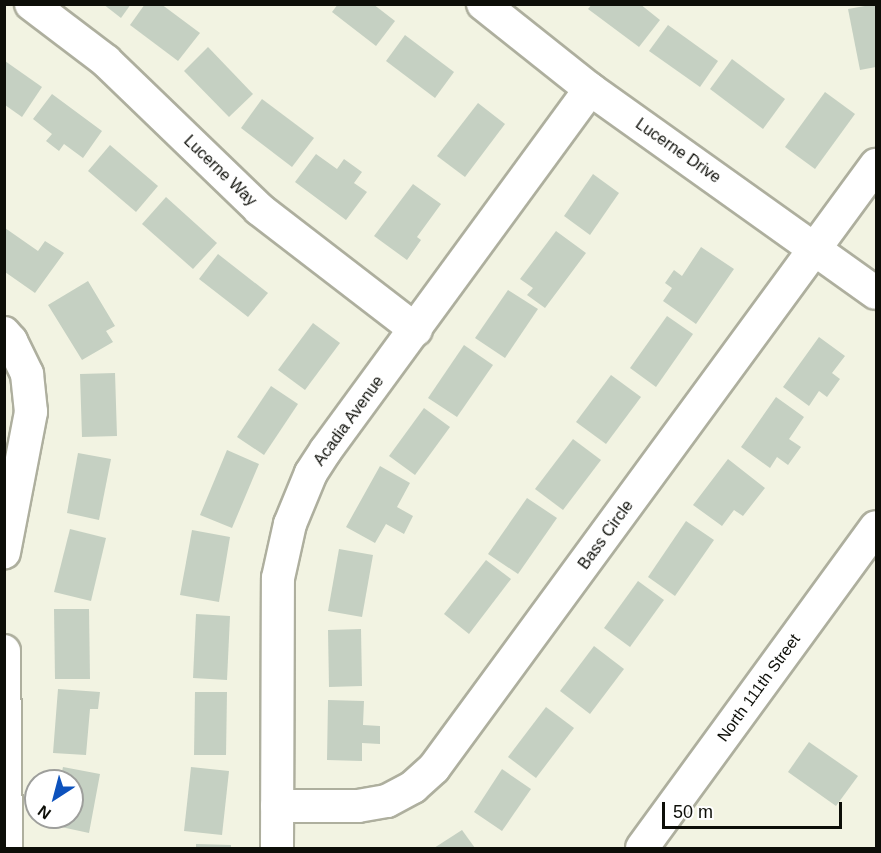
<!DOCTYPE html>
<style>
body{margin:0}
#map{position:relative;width:881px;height:853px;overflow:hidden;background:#f2f3e2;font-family:Helvetica,sans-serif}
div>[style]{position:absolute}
.building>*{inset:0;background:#c5d0c2}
.roads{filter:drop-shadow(2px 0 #aeaf9e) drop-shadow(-2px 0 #aeaf9e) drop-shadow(0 2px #aeaf9e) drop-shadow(0 -2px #aeaf9e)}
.minor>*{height:32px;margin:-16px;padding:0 16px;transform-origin:16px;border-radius:16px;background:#fff}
span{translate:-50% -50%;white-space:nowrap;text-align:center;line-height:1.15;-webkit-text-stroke:5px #fff;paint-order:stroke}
.street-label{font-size:16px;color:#0d0e08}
.frame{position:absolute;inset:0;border:6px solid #0d0e08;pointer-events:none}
.north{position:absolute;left:24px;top:769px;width:60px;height:60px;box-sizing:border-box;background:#fff;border:2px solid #9e9f9c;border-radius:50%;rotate:216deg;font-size:16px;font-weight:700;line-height:24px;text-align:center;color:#0d0e08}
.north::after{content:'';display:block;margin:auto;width:21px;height:27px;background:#0d52bd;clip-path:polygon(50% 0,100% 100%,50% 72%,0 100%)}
.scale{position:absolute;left:662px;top:802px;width:180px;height:27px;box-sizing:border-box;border:3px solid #0d0e08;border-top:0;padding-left:8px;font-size:18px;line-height:21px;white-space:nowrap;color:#0d0e08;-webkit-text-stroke:4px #fff;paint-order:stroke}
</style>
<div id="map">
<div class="building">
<i style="clip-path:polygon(103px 4px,131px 4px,121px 18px)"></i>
<i style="clip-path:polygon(145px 4px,161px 4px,200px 33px,178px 61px,130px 25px)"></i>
<i style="clip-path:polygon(338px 4px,373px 4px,395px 21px,376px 46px,332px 12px)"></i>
<i style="clip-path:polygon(592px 4px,640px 4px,660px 20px,639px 47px,588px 9px)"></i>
<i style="clip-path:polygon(876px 4px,876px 67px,860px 70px,848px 9px)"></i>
<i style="clip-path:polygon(668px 25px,718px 61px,700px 87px,649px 51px)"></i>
<i style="clip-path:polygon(405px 35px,454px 72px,435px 98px,386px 61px)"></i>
<i style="clip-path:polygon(208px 47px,253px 94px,229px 117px,184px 71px)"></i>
<i style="clip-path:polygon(732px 59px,785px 99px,763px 129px,710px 89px)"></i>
<i style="clip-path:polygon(5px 61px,42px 87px,22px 117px,5px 105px)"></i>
<i style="clip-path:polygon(825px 92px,855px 114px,815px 169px,785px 147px)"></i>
<i style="clip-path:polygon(52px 94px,102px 131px,83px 158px,64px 144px,59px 151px,46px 141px,52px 134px,33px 119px)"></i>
<i style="clip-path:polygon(262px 99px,314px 138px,292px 167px,241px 128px)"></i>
<i style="clip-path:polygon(478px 103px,505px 124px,465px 177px,437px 156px)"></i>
<i style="clip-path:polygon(110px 145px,158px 186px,136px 212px,88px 171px)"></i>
<i style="clip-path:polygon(316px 154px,337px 169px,344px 159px,362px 172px,354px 183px,367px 192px,346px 220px,295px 182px)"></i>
<i style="clip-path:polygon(593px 174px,619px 193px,590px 235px,564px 216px)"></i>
<i style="clip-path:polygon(413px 184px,441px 204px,417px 237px,421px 240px,407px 260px,374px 236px)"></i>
<i style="clip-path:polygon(166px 197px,217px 243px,193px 269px,142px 224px)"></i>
<i style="clip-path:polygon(5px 228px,38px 251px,45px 241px,64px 253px,35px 293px,5px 272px)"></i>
<i style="clip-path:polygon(556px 231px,586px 253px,545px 308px,527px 295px,533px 288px,520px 279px)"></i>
<i style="clip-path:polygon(701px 247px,734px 269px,696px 324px,663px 301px,672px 288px,665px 283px,674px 270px,682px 276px)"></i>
<i style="clip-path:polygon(218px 254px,268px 293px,248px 317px,199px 279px)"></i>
<i style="clip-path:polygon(88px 281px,115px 326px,106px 331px,113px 342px,82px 360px,48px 305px)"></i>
<i style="clip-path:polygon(508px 290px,538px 309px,505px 358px,475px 338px)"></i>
<i style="clip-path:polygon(667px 316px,693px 334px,656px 387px,630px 368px)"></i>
<i style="clip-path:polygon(313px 323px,340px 343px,305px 390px,278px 370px)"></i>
<i style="clip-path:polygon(819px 337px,845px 356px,832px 373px,840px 379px,827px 397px,819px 391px,809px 406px,783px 387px)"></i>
<i style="clip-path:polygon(464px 345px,493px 365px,457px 417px,428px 398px)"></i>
<i style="clip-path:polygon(115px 373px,117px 436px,82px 437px,80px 374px)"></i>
<i style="clip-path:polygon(611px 375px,641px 397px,606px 444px,576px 422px)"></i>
<i style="clip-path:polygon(271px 386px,298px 404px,264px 455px,237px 437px)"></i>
<i style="clip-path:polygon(776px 397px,804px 417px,789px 439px,801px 447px,788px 465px,777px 457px,770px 468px,741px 447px)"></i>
<i style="clip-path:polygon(424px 408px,450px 427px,415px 475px,389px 456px)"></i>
<i style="clip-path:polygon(573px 439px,601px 460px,563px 510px,535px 489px)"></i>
<i style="clip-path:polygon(227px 450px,259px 464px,232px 528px,200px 515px)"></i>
<i style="clip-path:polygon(78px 453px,111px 459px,99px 520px,67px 513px)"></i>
<i style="clip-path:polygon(728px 459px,765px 488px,743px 516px,734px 510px,722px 526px,693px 505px)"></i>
<i style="clip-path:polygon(380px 466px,410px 483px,397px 507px,413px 516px,404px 534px,386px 524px,375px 543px,346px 527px)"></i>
<i style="clip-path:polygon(527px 498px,557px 518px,518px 574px,488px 554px)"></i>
<i style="clip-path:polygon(686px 521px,714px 540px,675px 596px,648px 577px)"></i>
<i style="clip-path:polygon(70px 529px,106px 538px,91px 601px,54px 592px)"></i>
<i style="clip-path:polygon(192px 530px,230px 537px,219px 602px,180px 595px)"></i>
<i style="clip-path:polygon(339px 549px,373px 555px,362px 617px,328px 611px)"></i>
<i style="clip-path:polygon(486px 560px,511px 579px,469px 634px,444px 614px)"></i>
<i style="clip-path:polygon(638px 581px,664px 600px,630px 647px,604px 628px)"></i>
<i style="clip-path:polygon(54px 609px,89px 609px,90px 679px,55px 679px)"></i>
<i style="clip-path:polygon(196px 614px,230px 616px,227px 680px,193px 678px)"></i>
<i style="clip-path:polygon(361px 629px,362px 686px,329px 687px,328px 630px)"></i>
<i style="clip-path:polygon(594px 646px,624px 669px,590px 714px,560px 691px)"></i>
<i style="clip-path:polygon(58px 689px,100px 692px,98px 709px,90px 709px,86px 755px,53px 753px)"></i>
<i style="clip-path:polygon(195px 692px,227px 692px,226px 755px,194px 755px)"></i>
<i style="clip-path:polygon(328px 700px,364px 701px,363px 725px,380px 726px,380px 744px,362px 743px,362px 761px,327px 760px)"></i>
<i style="clip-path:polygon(546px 707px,574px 728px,536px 778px,508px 757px)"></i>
<i style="clip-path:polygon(809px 742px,858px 776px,836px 806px,788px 772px)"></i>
<i style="clip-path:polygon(63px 767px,100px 774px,89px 833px,52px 825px,53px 817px,72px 817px,72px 781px,60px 781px)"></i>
<i style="clip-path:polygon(191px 767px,229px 771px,222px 835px,184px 831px)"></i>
<i style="clip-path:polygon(502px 769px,531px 789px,502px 831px,474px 812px)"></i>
<i style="clip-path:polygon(462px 830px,475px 848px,434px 848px)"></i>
<i style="clip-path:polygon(196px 844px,231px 845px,231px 848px,196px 848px)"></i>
</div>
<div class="roads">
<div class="minor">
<i style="left:31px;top:4px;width:94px;rotate:37.2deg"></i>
<i style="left:106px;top:61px;width:213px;rotate:44deg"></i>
<i style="left:259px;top:209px;width:198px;rotate:37.6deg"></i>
<i style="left:483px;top:4px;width:137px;rotate:38.5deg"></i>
<i style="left:590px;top:89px;width:351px;rotate:35.5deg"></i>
<i style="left:4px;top:333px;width:11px;rotate:49deg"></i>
<i style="left:11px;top:341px;width:37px;rotate:64deg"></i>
<i style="left:27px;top:374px;width:38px;rotate:84deg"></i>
<i style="left:31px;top:412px;width:143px;rotate:100.9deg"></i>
<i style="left:4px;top:651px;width:197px;rotate:89.4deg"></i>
<i style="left:277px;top:806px;width:81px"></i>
<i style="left:358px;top:806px;width:29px;rotate:-10deg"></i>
<i style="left:387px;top:801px;width:30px;rotate:-28deg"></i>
<i style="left:413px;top:787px;width:28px;rotate:-42deg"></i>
<i style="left:434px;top:768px;width:748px;rotate:-53.76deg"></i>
<i style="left:277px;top:848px;width:270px;rotate:-89.8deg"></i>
<i style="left:278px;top:578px;width:55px;rotate:-77.5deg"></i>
<i style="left:290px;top:524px;width:55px;rotate:-67.6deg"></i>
<i style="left:311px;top:473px;width:27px;rotate:-57deg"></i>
<i style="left:326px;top:450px;width:447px;rotate:-53.8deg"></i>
<i style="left:642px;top:848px;width:397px;rotate:-53.9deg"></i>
</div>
</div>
<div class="street-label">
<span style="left:678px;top:151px;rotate:35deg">Lucerne Drive</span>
<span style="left:220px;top:171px;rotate:44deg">Lucerne Way</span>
<span style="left:349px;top:421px;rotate:-54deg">Acadia Avenue</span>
<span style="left:606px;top:535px;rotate:-54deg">Bass Circle</span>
<span style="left:759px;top:688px;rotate:-54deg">North 111th Street</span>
</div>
<div class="frame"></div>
<div class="north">N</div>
<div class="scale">50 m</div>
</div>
